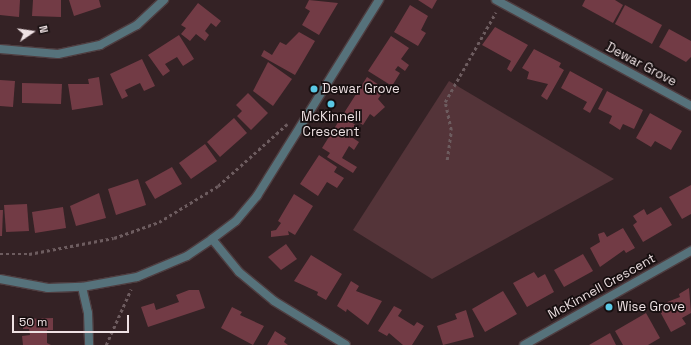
<!DOCTYPE html>
<style>
body{margin:0}
#map{position:relative;width:691px;height:345px;overflow:hidden;background:#342225;font-family:"Space Grotesk",sans-serif}
div>[style]{position:absolute}
.green>*{inset:0;background:#543439}
.building>*{inset:0;background:#723b45}
.path>*{height:2.5px;margin-top:-1.25px;transform-origin:0;background:repeating-linear-gradient(90deg,#6d5c5f 0 3px,transparent 0 6px)}
.roads{filter:drop-shadow(1px 0 #4e3d40) drop-shadow(-1px 0 #4e3d40) drop-shadow(0 1px #4e3d40) drop-shadow(0 -1px #4e3d40)}
.minor>*{height:8px;margin:-4px;padding:0 4px;transform-origin:4px;border-radius:4px;background:#56727b}
.dots>*{width:11px;height:11px;translate:-50% -50%;box-sizing:border-box;border:2px solid #160e0f;border-radius:50%}
span{translate:-50% -50%;white-space:nowrap;text-align:center;line-height:1.15;-webkit-text-stroke:3.5px #160e0f;paint-order:stroke}
.street-label{font-size:13px;color:#eee1e3}
.poi-label{font-size:13px;color:#eee1e3}
.left{translate:0 -50%;text-align:left}
.north{position:absolute;left:12px;top:12px;width:40px;height:40px;-webkit-text-stroke:3px #160e0f;paint-order:stroke;rotate:77deg;font-size:11px;font-weight:700;line-height:16px;text-align:center;color:#eee1e3}
.north::after{content:'';display:block;margin:auto;width:14px;height:18px;background:#eee1e3;clip-path:polygon(50% 0,100% 100%,50% 72%,0 100%)}
.scale{position:absolute;left:12px;top:315px;width:117px;height:18px;box-sizing:border-box;border:2px solid #eee1e3;border-top:0;padding-left:5px;font-size:12px;line-height:14px;white-space:nowrap;color:#eee1e3;-webkit-text-stroke:3px #160e0f;paint-order:stroke}
</style>
<div id="map">
<div class="green">
<i style="clip-path:polygon(449px 81px,614px 179px,432px 279px,353px 230px)"></i>
</div>
<div class="building">
<i style="clip-path:polygon(0 0,20px 0,19px 17px,0 15px)"></i>
<i style="clip-path:polygon(33px 0,61px 0,61px 17px,32px 16px)"></i>
<i style="clip-path:polygon(69px 0,99px 0,101px 7px,74px 16px)"></i>
<i style="clip-path:polygon(309px 0,338px 3px,319px 35px,302px 25px,310px 11px,305px 8px)"></i>
<i style="clip-path:polygon(418px 0,437px 0,432px 9px)"></i>
<i style="clip-path:polygon(585px 0,615px 0,623px 5px,613px 23px,582px 6px)"></i>
<i style="clip-path:polygon(198px 3px,221px 21px,216px 27px,211px 23px,205px 31px,209px 35px,205px 41px,196px 34px,190px 41px,181px 34px,186px 28px,181px 25px)"></i>
<i style="clip-path:polygon(410px 5px,428px 16px,421px 30px,426px 33px,418px 46px,394px 32px)"></i>
<i style="clip-path:polygon(625px 5px,662px 25px,652px 44px,615px 24px)"></i>
<i style="clip-path:polygon(495px 27px,528px 45px,511px 72px,507px 69px,511px 61px,482px 45px)"></i>
<i style="clip-path:polygon(669px 29px,691px 41px,691px 57px,686px 62px,659px 47px)"></i>
<i style="clip-path:polygon(299px 32px,315px 41px,295px 75px,261px 56px,264px 50px,272px 55px,280px 42px,286px 45px)"></i>
<i style="clip-path:polygon(179px 35px,194px 59px,183px 66px,177px 57px,165px 64px,170px 71px,163px 76px,148px 55px)"></i>
<i style="clip-path:polygon(391px 36px,409px 48px,401px 59px,409px 65px,405px 71px,398px 66px,395px 70px,400px 73px,392px 86px,368px 71px)"></i>
<i style="clip-path:polygon(534px 49px,561px 63px,559px 67px,564px 70px,547px 100px,541px 96px,548px 84px,527px 79px,529px 72px,522px 68px)"></i>
<i style="clip-path:polygon(142px 59px,155px 86px,144px 91px,140px 83px,125px 90px,128px 96px,122px 99px,110px 74px)"></i>
<i style="clip-path:polygon(268px 62px,292px 79px,273px 106px,253px 91px)"></i>
<i style="clip-path:polygon(570px 71px,603px 89px,590px 113px,583px 109px,587px 102px,561px 88px)"></i>
<i style="clip-path:polygon(99px 77px,103px 105px,72px 110px,68px 84px,89px 84px,88px 79px)"></i>
<i style="clip-path:polygon(367px 77px,385px 89px,378px 99px,385px 107px,374px 117px,370px 114px,363px 125px,344px 113px)"></i>
<i style="clip-path:polygon(0 80px,15px 81px,13px 107px,0 106px)"></i>
<i style="clip-path:polygon(22px 83px,62px 84px,61px 104px,22px 103px)"></i>
<i style="clip-path:polygon(607px 91px,643px 110px,634px 129px,623px 124px,620px 130px,609px 123px,612px 116px,598px 109px)"></i>
<i style="clip-path:polygon(248px 93px,268px 113px,251px 130px,237px 116px,242px 111px,236px 105px)"></i>
<i style="clip-path:polygon(650px 113px,682px 131px,671px 150px,655px 141px,651px 147px,636px 138px)"></i>
<i style="clip-path:polygon(342px 116px,360px 128px,353px 138px,359px 142px,354px 150px,349px 146px,342px 158px,357px 167px,353px 173px,327px 157px,330px 153px,322px 148px)"></i>
<i style="clip-path:polygon(234px 118px,247px 133px,220px 157px,207px 142px)"></i>
<i style="clip-path:polygon(205px 144px,217px 161px,191px 179px,179px 163px)"></i>
<i style="clip-path:polygon(319px 155px,337px 167px,334px 172px,344px 178px,337px 188px,327px 182px,318px 196px,300px 184px)"></i>
<i style="clip-path:polygon(172px 167px,182px 184px,155px 199px,145px 182px)"></i>
<i style="clip-path:polygon(138px 179px,146px 205px,116px 215px,108px 189px)"></i>
<i style="clip-path:polygon(691px 185px,691px 214px,682px 219px,669px 197px)"></i>
<i style="clip-path:polygon(99px 193px,106px 218px,76px 226px,70px 206px)"></i>
<i style="clip-path:polygon(294px 194px,313px 206px,295px 235px,288px 231px,289px 235px,271px 237px,271px 231px,276px 230px,281px 223px,278px 221px)"></i>
<i style="clip-path:polygon(27px 204px,29px 231px,6px 232px,4px 205px)"></i>
<i style="clip-path:polygon(63px 207px,66px 228px,35px 233px,32px 212px)"></i>
<i style="clip-path:polygon(661px 207px,672px 225px,643px 242px,633px 225px,637px 222px,633px 216px,644px 209px,647px 215px)"></i>
<i style="clip-path:polygon(0 210px,3px 210px,2px 236px,0 236px)"></i>
<i style="clip-path:polygon(623px 228px,635px 248px,626px 253px,624px 250px,600px 267px,590px 248px,600px 242px,598px 234px,604px 232px,607px 237px)"></i>
<i style="clip-path:polygon(286px 244px,297px 259px,281px 270px,268px 257px)"></i>
<i style="clip-path:polygon(583px 254px,593px 271px,564px 287px,554px 270px)"></i>
<i style="clip-path:polygon(311px 255px,342px 274px,326px 300px,317px 295px,318px 292px,294px 281px)"></i>
<i style="clip-path:polygon(534px 272px,538px 278px,545px 274px,554px 292px,527px 307px,513px 283px)"></i>
<i style="clip-path:polygon(351px 281px,359px 286px,356px 291px,382px 301px,368px 325px,347px 309px,346px 312px,337px 306px)"></i>
<i style="clip-path:polygon(689px 288px,691px 313px,682px 318px,686px 324px,671px 332px,657px 306px,680px 297px,679px 294px)"></i>
<i style="clip-path:polygon(189px 290px,199px 290px,205px 308px,148px 327px,141px 307px,154px 303px,156px 310px,179px 302px,176px 295px)"></i>
<i style="clip-path:polygon(503px 291px,517px 314px,485px 332px,472px 309px)"></i>
<i style="clip-path:polygon(394px 306px,402px 310px,398px 316px,414px 326px,417px 322px,424px 326px,412px 345px,403px 345px,389px 333px,387px 336px,378px 331px)"></i>
<i style="clip-path:polygon(232px 307px,242px 312px,240px 315px,264px 326px,253px 345px,221px 328px)"></i>
<i style="clip-path:polygon(466px 310px,474px 337px,443px 345px,437px 326px,457px 319px,455px 314px)"></i>
<i style="clip-path:polygon(646px 313px,660px 338px,648px 345px,623px 345px,615px 331px)"></i>
<i style="clip-path:polygon(53px 318px,53px 330px,47px 330px,47px 343px,51px 345px,23px 345px,22px 336px,30px 335px,29px 329px,23px 329px,23px 319px)"></i>
<i style="clip-path:polygon(275px 331px,286px 338px,284px 342px,288px 345px,267px 345px)"></i>
<i style="clip-path:polygon(610px 333px,616px 345px,589px 345px)"></i>
</div>
<div class="path">
<i style="left:447px;top:160px;width:30px;rotate:-82deg"></i>
<i style="left:451px;top:130px;width:29px;rotate:-102deg"></i>
<i style="left:445px;top:102px;width:103px;rotate:-60.5deg"></i>
<i style="left:0;top:254px;width:29px"></i>
<i style="left:29px;top:254px;width:86px;rotate:-10.7deg"></i>
<i style="left:114px;top:238px;width:48px;rotate:-19.6deg"></i>
<i style="left:159px;top:222px;width:69px;rotate:-31.4deg"></i>
<i style="left:218px;top:186px;width:93px;rotate:-41.9deg"></i>
<i style="left:106px;top:345px;width:61px;rotate:-65.9deg"></i>
</div>
<div class="roads">
<div class="minor">
<i style="left:496px;top:0;width:222px;rotate:28.5deg"></i>
<i style="left:0;top:49px;width:58px;rotate:4.9deg"></i>
<i style="left:58px;top:54px;width:43px;rotate:-12.1deg"></i>
<i style="left:100px;top:45px;width:42px;rotate:-28.4deg"></i>
<i style="left:137px;top:25px;width:37px;rotate:-43deg"></i>
<i style="left:212px;top:239px;width:43px;rotate:50.7deg"></i>
<i style="left:239px;top:272px;width:45px;rotate:39.6deg"></i>
<i style="left:274px;top:301px;width:84px;rotate:31.4deg"></i>
<i style="left:0;top:279px;width:49px;rotate:10.6deg"></i>
<i style="left:48px;top:288px;width:34px;rotate:-2deg"></i>
<i style="left:82px;top:287px;width:56px;rotate:-10.3deg"></i>
<i style="left:137px;top:277px;width:54px;rotate:-22.8deg"></i>
<i style="left:187px;top:256px;width:30px;rotate:-34deg"></i>
<i style="left:212px;top:239px;width:30px;rotate:-37deg"></i>
<i style="left:236px;top:221px;width:33px;rotate:-50deg"></i>
<i style="left:257px;top:196px;width:231px;rotate:-58.1deg"></i>
<i style="left:82px;top:287px;width:27px;rotate:77deg"></i>
<i style="left:88px;top:313px;width:32px;rotate:88deg"></i>
<i style="left:524px;top:345px;width:192px;rotate:-29.4deg"></i>
</div>
</div>
<div class="dots">
<i style="left:314px;top:89px;background:#5ac8e5"></i>
<i style="left:331px;top:104px;background:#5ac8e5"></i>
<i style="left:609px;top:307px;background:#5ac8e5"></i>
</div>
<div class="street-label">
<span style="left:641px;top:65px;rotate:28deg">Dewar Grove</span>
<span style="left:602px;top:287px;rotate:-29deg">McKinnell Crescent</span>
</div>
<div class="poi-label">
<span class="left" style="left:322px;top:89px">Dewar Grove</span>
<span style="left:331px;top:125px">McKinnell<br>Crescent</span>
<span class="left" style="left:617px;top:307px">Wise Grove</span>
</div>
<div class="north">N</div>
<div class="scale">50 m</div>
</div>
